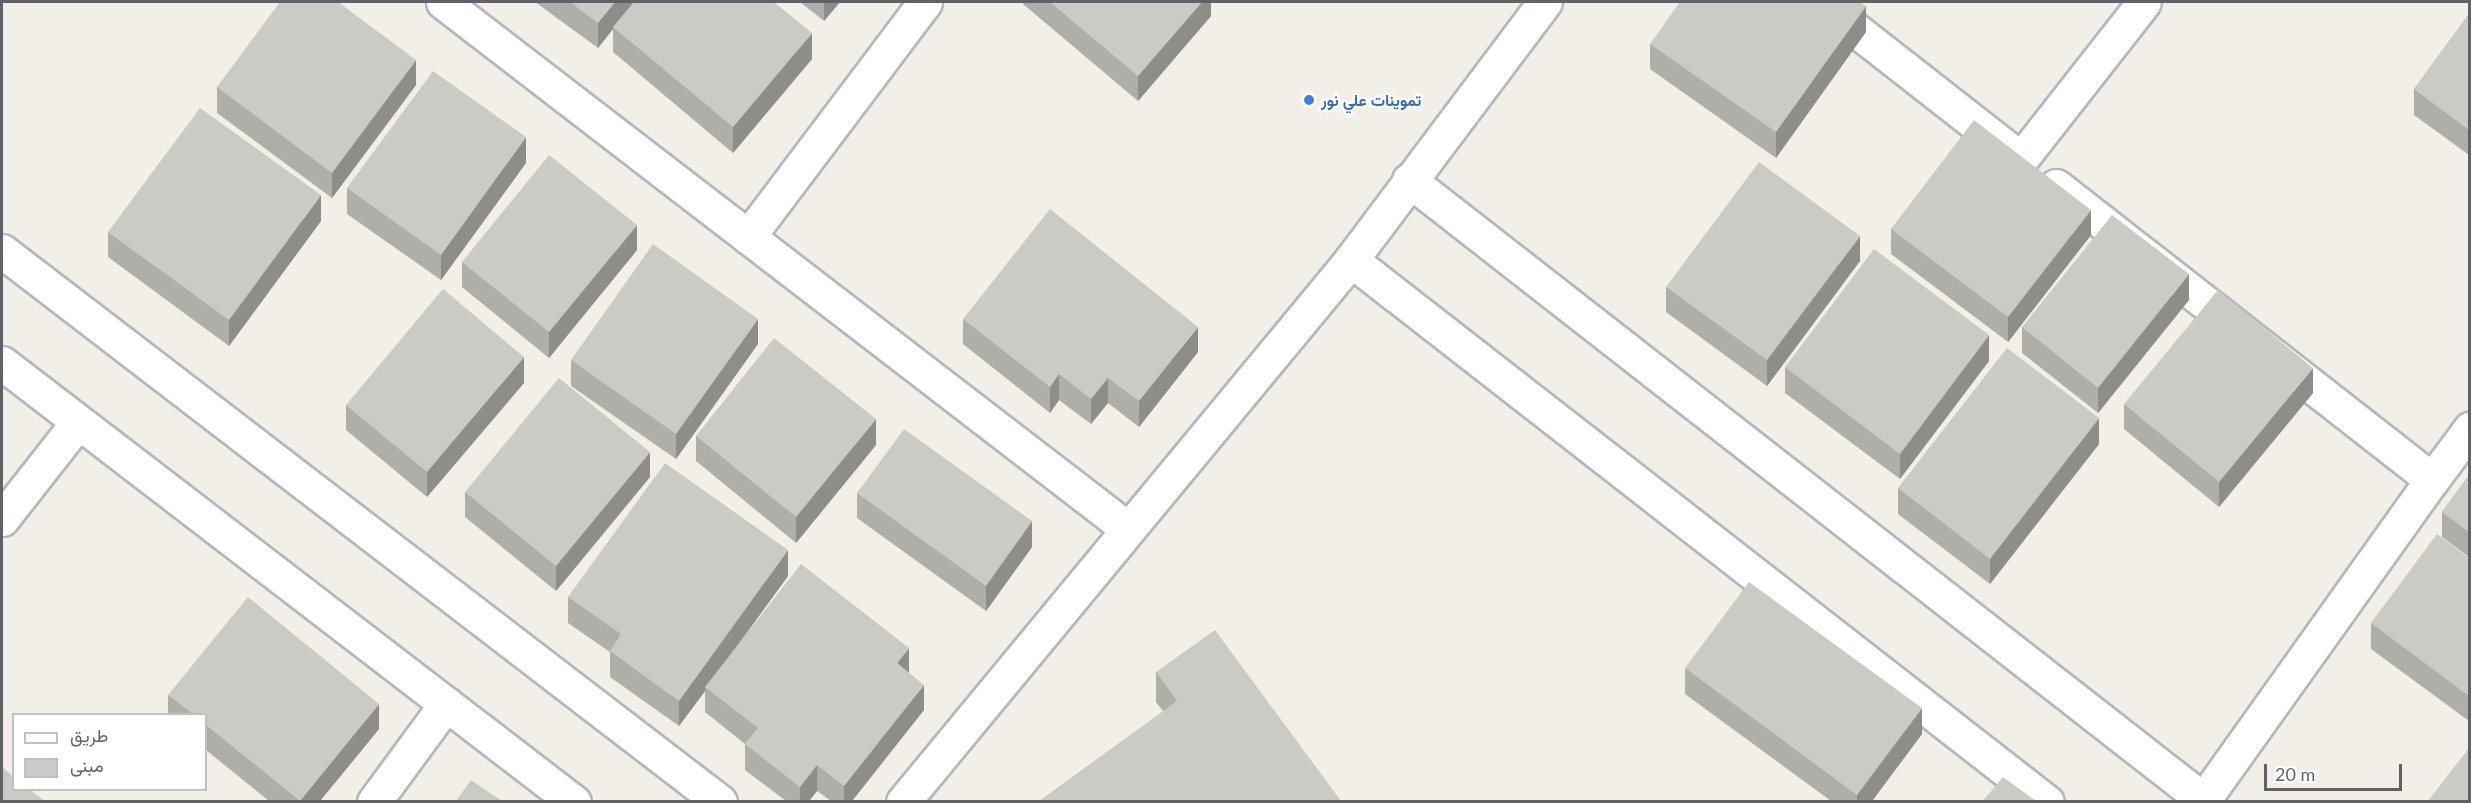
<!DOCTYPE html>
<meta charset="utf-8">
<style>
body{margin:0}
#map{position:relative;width:2471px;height:803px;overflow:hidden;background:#f1efe8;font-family:Lato,Vazirmatn,sans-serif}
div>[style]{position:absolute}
.roads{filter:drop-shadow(2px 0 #b5b7bc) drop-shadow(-2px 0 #b5b7bc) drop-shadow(0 2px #b5b7bc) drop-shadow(0 -2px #b5b7bc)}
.street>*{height:33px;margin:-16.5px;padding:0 16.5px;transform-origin:16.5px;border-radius:16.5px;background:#fff}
.wall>*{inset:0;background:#afaea9}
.shaded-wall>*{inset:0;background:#8f8d8a}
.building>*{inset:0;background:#cccac5}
.dots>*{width:16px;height:16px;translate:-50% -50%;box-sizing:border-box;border:3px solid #fff;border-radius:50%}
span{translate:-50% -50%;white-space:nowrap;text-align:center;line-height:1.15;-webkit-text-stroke:4.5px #fff;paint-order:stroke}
.shop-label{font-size:16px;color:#366cbe;font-weight:700}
.left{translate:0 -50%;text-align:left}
.frame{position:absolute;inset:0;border:3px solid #5f6268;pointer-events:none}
.legend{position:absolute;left:12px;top:713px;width:195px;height:78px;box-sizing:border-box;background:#fff;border:2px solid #bfc0c3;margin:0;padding:8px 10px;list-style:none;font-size:18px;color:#5f6268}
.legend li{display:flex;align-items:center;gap:12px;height:30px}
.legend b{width:30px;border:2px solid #bfc0c3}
.scale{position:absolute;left:2264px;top:764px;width:138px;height:27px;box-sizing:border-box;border:3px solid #5f6268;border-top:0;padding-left:8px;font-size:18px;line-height:21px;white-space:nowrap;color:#5f6268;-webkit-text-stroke:4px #fff;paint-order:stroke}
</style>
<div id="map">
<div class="roads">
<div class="street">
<i style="left:443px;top:2px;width:864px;rotate:37.57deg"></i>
<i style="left:1820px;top:2px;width:239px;rotate:38deg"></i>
<i style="left:2021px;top:159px;width:199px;rotate:-51.9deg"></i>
<i style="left:1409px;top:180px;width:1011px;rotate:37.97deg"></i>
<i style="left:2056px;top:186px;width:477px;rotate:38deg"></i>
<i style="left:2432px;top:480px;width:64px;rotate:-53.3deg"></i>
<i style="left:748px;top:237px;width:294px;rotate:-53deg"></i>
<i style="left:2px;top:251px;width:905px;rotate:37.5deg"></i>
<i style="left:1351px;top:260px;width:882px;rotate:37.91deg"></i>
<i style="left:2px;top:363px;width:721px;rotate:37.51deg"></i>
<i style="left:2px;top:519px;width:123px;rotate:-51.9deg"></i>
<i style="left:374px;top:802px;width:122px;rotate:-53.7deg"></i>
<i style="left:903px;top:802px;width:703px;rotate:-50.42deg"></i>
<i style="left:1351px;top:260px;width:323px;rotate:-53.1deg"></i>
<i style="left:2202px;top:802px;width:396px;rotate:-54.5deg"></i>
</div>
</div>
<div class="wall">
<i style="clip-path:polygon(535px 2px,634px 2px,812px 59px,733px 153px,613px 52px,613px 29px,598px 48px)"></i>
<i style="clip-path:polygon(800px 2px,840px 2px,824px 21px)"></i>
<i style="clip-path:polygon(1023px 2px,1211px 2px,1211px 16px,1138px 101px,1023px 4px)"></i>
<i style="clip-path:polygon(2469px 14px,2469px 155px,2414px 115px,2414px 89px)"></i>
<i style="clip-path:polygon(1866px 32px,1776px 158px,1650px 69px,1650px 44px)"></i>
<i style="clip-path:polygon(416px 85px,332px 198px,217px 113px,217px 87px)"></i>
<i style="clip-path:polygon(526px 163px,441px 280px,347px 214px,347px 188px)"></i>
<i style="clip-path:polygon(321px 221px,229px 346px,108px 257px,108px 232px)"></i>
<i style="clip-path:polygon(1891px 229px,2091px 235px,2008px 342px,1891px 254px)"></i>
<i style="clip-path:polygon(637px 250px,549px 358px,462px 287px,462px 262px)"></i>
<i style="clip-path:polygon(1860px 261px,1767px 386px,1666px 312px,1666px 287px)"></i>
<i style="clip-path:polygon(2189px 300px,2098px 413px,2022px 353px,2022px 327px)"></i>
<i style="clip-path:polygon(963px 319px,1198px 352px,1139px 427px,1108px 403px,1091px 424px,1059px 400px,1050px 413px,963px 344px)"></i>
<i style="clip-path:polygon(758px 344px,676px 459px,571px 386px,571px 360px)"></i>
<i style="clip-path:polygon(1989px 361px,1900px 479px,1785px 393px,1785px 367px)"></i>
<i style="clip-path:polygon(524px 383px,427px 497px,346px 430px,346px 405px)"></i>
<i style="clip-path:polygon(2313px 393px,2219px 507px,2124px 429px,2124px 404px)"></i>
<i style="clip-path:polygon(696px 436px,876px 445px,796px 543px,696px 461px)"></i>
<i style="clip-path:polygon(2099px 444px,1990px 584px,1898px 514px,1898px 488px)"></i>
<i style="clip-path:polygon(2469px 475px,2469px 557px,2442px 537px,2442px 512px)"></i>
<i style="clip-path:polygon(650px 477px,556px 591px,465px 517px,465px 492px)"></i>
<i style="clip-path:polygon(857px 493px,1032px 547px,986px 611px,857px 518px)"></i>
<i style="clip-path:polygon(2469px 558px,2469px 721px,2371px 649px,2371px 623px)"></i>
<i style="clip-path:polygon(788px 576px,739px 644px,909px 673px,924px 710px,852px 801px,831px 801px,817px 791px,809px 801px,786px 801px,745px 770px,745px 744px,705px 712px,705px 691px,679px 726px,610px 677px,610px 652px,568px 623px,568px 597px)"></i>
<i style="clip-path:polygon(1685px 668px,1922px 734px,1872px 801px,1831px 801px,1685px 694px)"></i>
<i style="clip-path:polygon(1156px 672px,1341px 801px,1163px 711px,1156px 702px)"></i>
<i style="clip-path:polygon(168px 695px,379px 729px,320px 801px,269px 801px,206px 750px,206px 714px,168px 714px)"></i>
</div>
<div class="shaded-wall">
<i style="clip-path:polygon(615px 2px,634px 2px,613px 27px,613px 29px,598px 48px,598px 23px)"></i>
<i style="clip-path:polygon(824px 2px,840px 2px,824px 21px)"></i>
<i style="clip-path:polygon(1202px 2px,1211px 2px,1211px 16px,1138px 101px,1138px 76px)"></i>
<i style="clip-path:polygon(1866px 6px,1866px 32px,1776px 158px,1776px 132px)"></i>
<i style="clip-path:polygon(812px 33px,812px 59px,733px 153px,733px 127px)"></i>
<i style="clip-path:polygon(416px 60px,416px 85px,332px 198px,332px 173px)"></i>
<i style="clip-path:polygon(526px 137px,526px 163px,441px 280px,441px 255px)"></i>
<i style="clip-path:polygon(321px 195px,321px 221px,229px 346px,229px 320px)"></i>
<i style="clip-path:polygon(2091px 210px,2091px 235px,2008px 342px,2008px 317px)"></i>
<i style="clip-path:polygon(637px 225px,637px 250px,549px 358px,549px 332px)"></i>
<i style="clip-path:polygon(1860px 236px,1860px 261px,1767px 386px,1767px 360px)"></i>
<i style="clip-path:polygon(2189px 274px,2189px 300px,2098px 413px,2098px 388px)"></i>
<i style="clip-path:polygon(758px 319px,758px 344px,676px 459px,676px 434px)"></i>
<i style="clip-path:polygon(1198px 327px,1198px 352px,1139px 427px,1139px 401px)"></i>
<i style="clip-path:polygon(1989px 335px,1989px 361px,1900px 479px,1900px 454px)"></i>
<i style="clip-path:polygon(524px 357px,524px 383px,427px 497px,427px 472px)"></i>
<i style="clip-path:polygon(2313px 368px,2313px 393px,2219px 507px,2219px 482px)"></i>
<i style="clip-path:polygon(1059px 374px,1059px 400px,1050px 413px,1050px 387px)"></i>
<i style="clip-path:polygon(1108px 378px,1108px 403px,1091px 424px,1091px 399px)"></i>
<i style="clip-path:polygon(2099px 418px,2099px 444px,1990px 584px,1990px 559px)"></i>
<i style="clip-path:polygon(876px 419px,876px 445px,796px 543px,796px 517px)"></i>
<i style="clip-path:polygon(650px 452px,650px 477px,556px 591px,556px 566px)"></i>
<i style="clip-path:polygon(1032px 521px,1032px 547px,986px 611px,986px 586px)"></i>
<i style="clip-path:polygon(788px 550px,788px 576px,706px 688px,705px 687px,705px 691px,679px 726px,679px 701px)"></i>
<i style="clip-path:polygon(909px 648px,909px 673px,897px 663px)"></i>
<i style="clip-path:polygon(924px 685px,924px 710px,852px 801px,844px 801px,844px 786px)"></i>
<i style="clip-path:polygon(379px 704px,379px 729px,320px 801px,300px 801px)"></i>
<i style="clip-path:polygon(1922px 708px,1922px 734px,1872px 801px,1857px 801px,1857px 795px)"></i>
<i style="clip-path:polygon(817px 765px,817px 791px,809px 801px,800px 801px,800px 787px)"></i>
</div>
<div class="building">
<i style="clip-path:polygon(280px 2px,338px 2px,416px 60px,332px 173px,217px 87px)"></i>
<i style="clip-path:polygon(570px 2px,615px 2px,598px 23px)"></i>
<i style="clip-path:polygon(634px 2px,774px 2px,812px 33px,733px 127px,613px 27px)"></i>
<i style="clip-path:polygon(1050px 2px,1202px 2px,1138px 76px)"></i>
<i style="clip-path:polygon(1680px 2px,1859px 2px,1866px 6px,1776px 132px,1650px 44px)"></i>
<i style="clip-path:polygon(2469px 14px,2469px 130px,2414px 89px)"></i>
<i style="clip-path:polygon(433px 71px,526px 137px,441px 255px,347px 188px)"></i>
<i style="clip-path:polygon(200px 108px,321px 195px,229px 320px,108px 232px)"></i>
<i style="clip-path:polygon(1974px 120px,2091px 210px,2008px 317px,1891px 229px)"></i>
<i style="clip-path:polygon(549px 155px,637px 225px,549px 332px,462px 262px)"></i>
<i style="clip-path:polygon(1759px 162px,1860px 236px,1767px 360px,1666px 287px)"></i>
<i style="clip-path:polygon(1050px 209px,1198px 327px,1139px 401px,1108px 378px,1091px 399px,1059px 374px,1050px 387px,963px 319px)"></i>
<i style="clip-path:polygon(2112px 215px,2189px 274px,2098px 388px,2022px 327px)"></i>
<i style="clip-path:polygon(653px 244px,758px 319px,676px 434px,571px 360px)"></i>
<i style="clip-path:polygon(1874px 249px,1989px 335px,1900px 454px,1785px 367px)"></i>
<i style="clip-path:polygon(443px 289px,524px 357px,427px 472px,346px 405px)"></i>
<i style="clip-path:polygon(2218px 290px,2313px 368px,2219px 482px,2124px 404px)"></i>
<i style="clip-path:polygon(774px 338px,876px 419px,796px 517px,696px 436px)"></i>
<i style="clip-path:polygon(2007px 348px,2099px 418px,1990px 559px,1898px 488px)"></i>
<i style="clip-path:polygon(559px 378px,650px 452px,556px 566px,465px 492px)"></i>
<i style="clip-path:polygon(904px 429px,1032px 521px,986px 586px,857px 493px)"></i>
<i style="clip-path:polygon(665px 463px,788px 550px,679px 701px,610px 651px,621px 634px,568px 597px)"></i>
<i style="clip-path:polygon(2469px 475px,2469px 532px,2442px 512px)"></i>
<i style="clip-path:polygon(2437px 534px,2469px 558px,2469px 696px,2371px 623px)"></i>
<i style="clip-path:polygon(801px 564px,909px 648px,897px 663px,924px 685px,844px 786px,817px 765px,800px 787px,745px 744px,758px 728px,705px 687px)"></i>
<i style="clip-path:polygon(1749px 582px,1922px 708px,1857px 795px,1685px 668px)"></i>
<i style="clip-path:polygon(248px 597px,379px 704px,300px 801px,206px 725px,206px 714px,193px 714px,168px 695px)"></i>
<i style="clip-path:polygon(1215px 630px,1341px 801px,1039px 801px,1177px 701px,1156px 672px)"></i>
<i style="clip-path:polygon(2469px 748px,2469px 801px,2428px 801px)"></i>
<i style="clip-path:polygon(2px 767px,14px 777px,14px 789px,29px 789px,45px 801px,2px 801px)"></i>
<i style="clip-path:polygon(2003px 777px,2036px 801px,1983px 801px)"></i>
<i style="clip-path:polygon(471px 780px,502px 801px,456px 801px)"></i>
</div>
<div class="dots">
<i style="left:1309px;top:100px;background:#3f7fe0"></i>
</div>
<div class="shop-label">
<span class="left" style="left:1321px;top:100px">تموينات علي نور</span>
</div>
<div class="frame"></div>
<ul class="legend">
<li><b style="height:8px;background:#fff"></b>طريق</li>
<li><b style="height:16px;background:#cccac5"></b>مبنى</li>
</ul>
<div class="scale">20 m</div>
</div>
